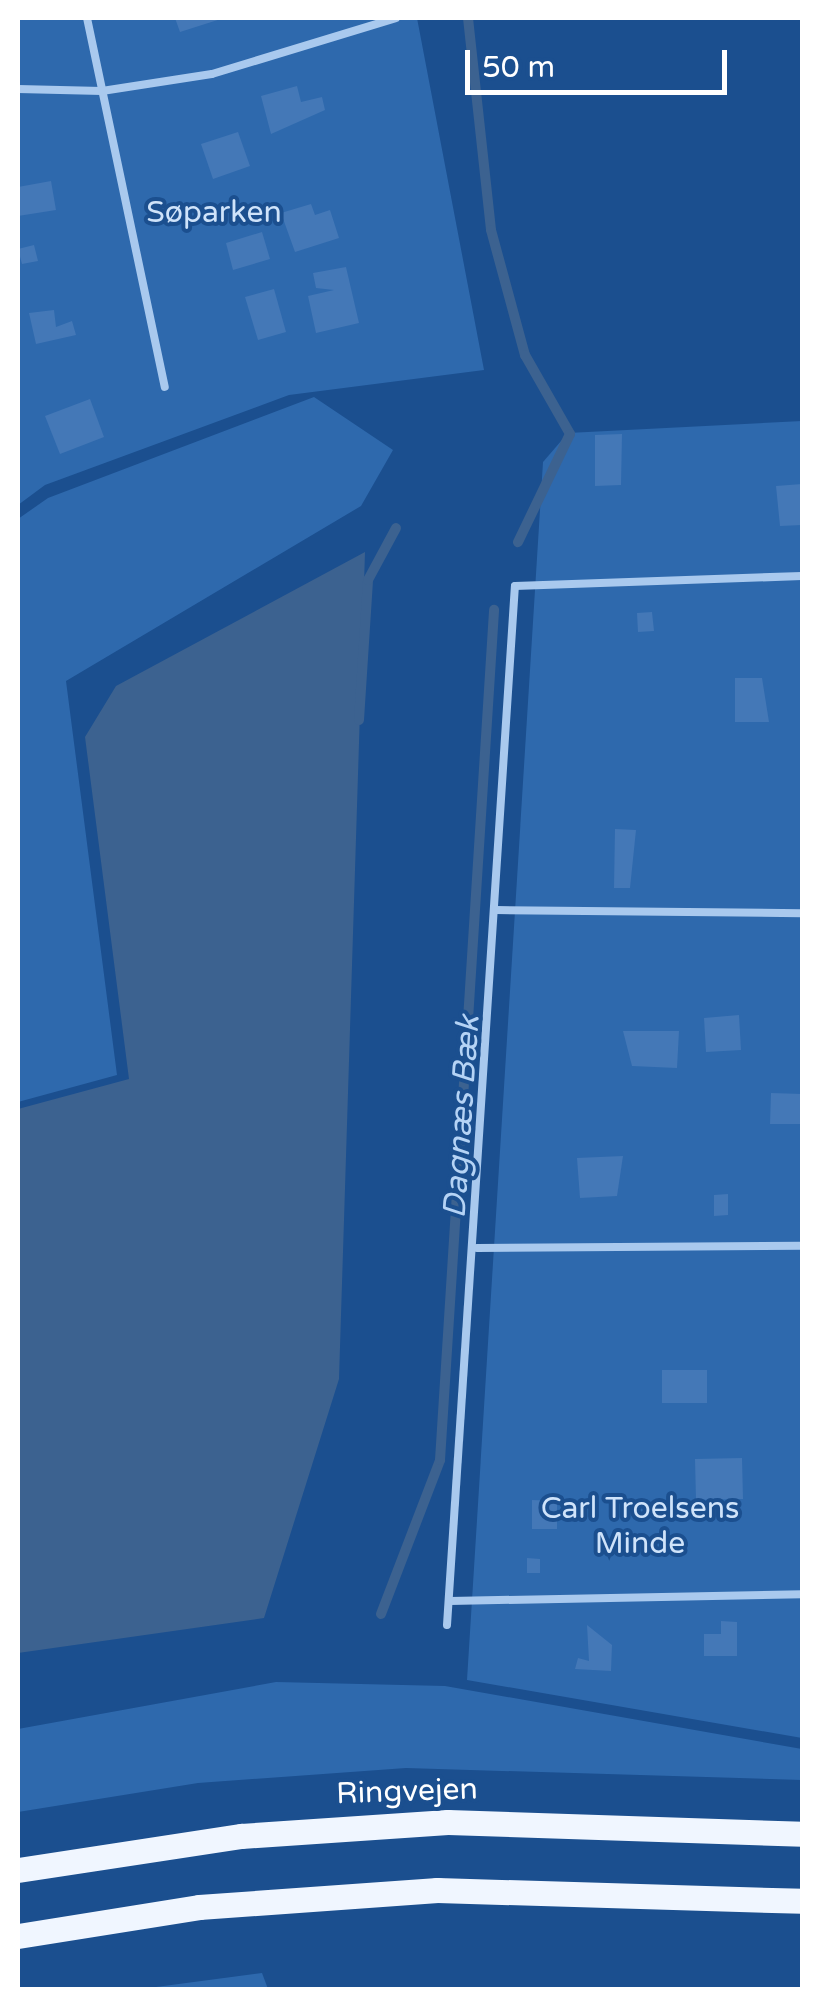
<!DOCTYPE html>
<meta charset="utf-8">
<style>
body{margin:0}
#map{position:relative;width:820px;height:2007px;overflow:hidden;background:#1b4f8f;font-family:"Varela Round",sans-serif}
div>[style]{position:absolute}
.green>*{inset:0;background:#2e69ad}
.water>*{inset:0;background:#3c6290}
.stream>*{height:10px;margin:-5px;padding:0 5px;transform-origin:5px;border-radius:5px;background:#3c6290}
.building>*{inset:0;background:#4478b7}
.service>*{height:8px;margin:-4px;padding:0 4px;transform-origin:4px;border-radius:4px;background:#a9c9ee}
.primary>*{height:25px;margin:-12.5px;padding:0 12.5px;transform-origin:12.5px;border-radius:12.5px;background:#f0f6ff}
span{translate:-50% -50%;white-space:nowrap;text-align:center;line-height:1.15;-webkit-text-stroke:8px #1b4f8f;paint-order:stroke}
.park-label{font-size:30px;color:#cfe3fa}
.street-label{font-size:30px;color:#fff}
.water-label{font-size:32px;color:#b5d3f5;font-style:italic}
.frame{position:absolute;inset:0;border:20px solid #fff;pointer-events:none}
.scale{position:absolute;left:465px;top:50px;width:262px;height:45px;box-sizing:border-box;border:5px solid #fff;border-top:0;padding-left:12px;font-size:30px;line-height:35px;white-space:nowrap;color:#fff;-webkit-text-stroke:8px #1b4f8f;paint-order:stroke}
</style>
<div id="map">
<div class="green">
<i style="clip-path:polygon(18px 18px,417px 18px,484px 370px,289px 395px,45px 485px,18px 505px)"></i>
<i style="clip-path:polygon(314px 397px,393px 450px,361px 506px,66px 681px,117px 1075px,18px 1102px,18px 519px,48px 498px)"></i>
<i style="clip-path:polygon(802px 421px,802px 1738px,467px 1680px,543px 462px,568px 433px)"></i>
<i style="clip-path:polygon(276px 1682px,445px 1686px,802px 1749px,802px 1780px,406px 1768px,198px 1783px,18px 1812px,18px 1729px)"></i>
<i style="clip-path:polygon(262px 1973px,268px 1989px,141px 1989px)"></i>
</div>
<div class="water">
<i style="clip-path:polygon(365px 552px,339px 1379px,264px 1618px,18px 1653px,18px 1109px,129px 1079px,85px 737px,116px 686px)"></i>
</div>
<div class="stream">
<i style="left:468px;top:18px;width:213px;rotate:83.8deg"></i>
<i style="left:491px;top:230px;width:130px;rotate:74.8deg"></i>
<i style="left:525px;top:355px;width:91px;rotate:60.3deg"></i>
<i style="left:570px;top:434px;width:120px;rotate:115.7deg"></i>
<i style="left:359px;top:720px;width:140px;rotate:-86.3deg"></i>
<i style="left:368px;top:580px;width:59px;rotate:-61.7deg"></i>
<i style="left:381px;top:1614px;width:165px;rotate:-69deg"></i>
<i style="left:440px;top:1460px;width:852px;rotate:-86.36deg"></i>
</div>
<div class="building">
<i style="clip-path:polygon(175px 18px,224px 18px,180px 32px)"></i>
<i style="clip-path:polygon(297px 86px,301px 102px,322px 97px,325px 110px,271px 134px,261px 96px)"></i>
<i style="clip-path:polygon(238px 132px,250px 166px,213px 179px,201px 144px)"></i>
<i style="clip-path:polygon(51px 181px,56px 210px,18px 216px,18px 187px)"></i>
<i style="clip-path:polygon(311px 204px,315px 215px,330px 210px,339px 238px,295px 252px,281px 213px)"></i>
<i style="clip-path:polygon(262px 232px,270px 259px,233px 270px,226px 243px)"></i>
<i style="clip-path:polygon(34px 245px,38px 261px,22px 264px,18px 249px)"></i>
<i style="clip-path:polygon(346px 267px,359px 323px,316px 333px,308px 296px,334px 290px,316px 288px,313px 273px)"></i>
<i style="clip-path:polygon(274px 289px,286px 332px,258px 340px,245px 297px)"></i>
<i style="clip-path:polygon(54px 310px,56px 327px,72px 321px,76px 335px,36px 344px,29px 313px)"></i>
<i style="clip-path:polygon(90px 399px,104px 437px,60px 454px,45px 416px)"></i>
<i style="clip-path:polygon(622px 434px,621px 485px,595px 486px,595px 435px)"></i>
<i style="clip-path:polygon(802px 484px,802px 525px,780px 526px,776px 486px)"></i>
<i style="clip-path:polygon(652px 612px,654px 631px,638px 632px,637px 613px)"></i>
<i style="clip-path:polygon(735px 678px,762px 678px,769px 722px,735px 722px)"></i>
<i style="clip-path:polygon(615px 829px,636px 830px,630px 888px,614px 888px)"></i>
<i style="clip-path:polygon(739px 1015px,741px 1050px,706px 1052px,704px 1018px)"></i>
<i style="clip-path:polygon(623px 1031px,679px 1031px,677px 1068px,632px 1066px)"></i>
<i style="clip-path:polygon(771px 1093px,802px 1094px,802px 1124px,770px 1124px)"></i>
<i style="clip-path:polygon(623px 1156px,617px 1196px,580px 1198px,577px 1158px)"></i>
<i style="clip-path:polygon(728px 1194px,728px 1215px,714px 1216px,714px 1195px)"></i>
<i style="clip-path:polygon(662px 1370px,707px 1370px,707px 1403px,662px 1403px)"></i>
<i style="clip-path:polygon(742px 1458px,743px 1499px,696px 1500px,695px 1459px)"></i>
<i style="clip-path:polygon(532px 1500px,557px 1501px,557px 1529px,532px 1529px)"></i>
<i style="clip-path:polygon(527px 1558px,540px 1559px,540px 1573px,527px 1573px)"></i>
<i style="clip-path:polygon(721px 1621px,737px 1622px,737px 1656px,704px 1656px,704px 1634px,721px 1634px)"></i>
<i style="clip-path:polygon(587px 1625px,612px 1645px,611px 1671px,575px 1669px,578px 1658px,589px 1661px)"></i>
</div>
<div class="service">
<i style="left:87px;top:18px;width:377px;rotate:78.1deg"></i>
<i style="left:18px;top:89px;width:84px;rotate:1.4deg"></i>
<i style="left:102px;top:91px;width:111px;rotate:-8.8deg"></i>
<i style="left:212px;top:74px;width:192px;rotate:-16.9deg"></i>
<i style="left:496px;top:910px;width:306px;rotate:0.6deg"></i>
<i style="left:477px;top:1248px;width:325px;rotate:-0.4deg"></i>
<i style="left:450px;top:1601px;width:352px;rotate:-1.1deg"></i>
<i style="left:447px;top:1625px;width:1041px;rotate:-86.26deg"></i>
<i style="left:515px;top:586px;width:287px;rotate:-2deg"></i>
</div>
<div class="primary">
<i style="left:18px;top:1870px;width:226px;rotate:-8.7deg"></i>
<i style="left:241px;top:1836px;width:207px;rotate:-3.9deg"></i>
<i style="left:448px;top:1822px;width:354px;rotate:1.9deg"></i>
<i style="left:18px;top:1936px;width:183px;rotate:-9.1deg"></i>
<i style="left:199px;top:1907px;width:239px;rotate:-4.1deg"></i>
<i style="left:437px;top:1890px;width:365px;rotate:1.7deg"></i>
</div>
<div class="park-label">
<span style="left:214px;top:213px">Søparken</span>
<span style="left:640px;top:1526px">Carl Troelsens<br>Minde</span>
</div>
<div class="street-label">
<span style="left:407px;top:1792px;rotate:-2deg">Ringvejen</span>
</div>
<div class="water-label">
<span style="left:462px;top:1117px;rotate:-86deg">Dagnæs Bæk</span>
</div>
<div class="frame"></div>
<div class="scale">50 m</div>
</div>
